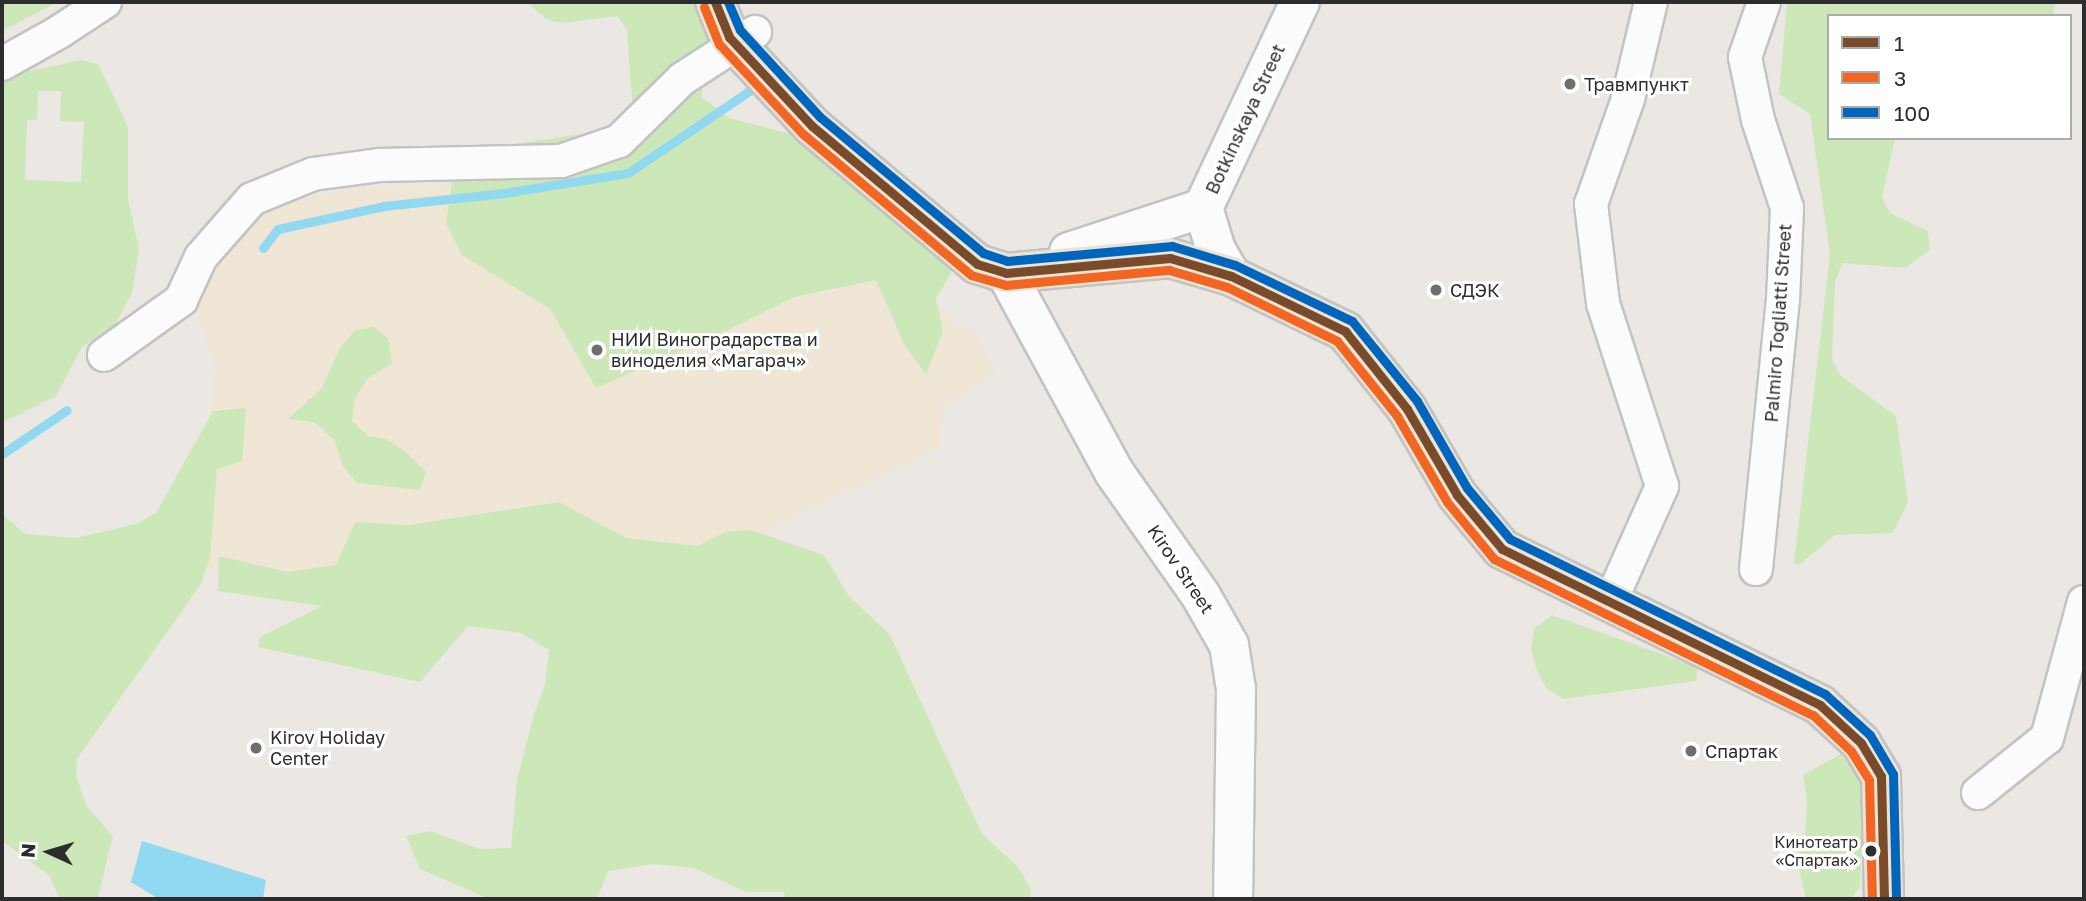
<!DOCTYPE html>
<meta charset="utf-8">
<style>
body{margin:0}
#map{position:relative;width:2086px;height:901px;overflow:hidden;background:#ebe7e2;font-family:"Golos Text",sans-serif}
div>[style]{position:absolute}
.education>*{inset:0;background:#efe6d6}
.green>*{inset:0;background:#cce8b9}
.water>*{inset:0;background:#91d8f1}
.stream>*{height:9px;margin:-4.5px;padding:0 4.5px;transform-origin:4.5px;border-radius:4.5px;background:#91d8f1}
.roads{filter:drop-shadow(2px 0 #c4c3c3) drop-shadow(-2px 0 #c4c3c3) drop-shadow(0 2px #c4c3c3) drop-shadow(0 -2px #c4c3c3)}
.street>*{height:32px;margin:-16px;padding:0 16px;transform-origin:16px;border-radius:16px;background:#fcfbfb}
.secondary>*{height:38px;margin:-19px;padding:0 19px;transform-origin:19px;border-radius:19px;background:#fcfbfb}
.primary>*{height:38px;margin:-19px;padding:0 19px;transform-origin:19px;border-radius:19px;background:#e9e4d4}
.bus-1>*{height:9px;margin:-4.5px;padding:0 4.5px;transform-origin:4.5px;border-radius:4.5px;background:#7a4b2a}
.bus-2>*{height:9px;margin:-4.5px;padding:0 4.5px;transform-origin:4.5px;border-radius:4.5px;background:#f26522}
.bus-3>*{height:9px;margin:-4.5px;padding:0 4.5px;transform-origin:4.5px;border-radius:4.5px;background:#0065bd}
.dots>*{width:19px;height:19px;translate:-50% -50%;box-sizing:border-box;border:4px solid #fff;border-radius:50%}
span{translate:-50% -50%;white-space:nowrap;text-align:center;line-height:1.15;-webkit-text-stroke:6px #fff;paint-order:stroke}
.bus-label{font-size:16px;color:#2d2d2d}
.right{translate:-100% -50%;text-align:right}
.poi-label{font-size:18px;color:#2d2d2d}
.left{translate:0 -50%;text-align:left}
.street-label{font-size:18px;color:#2d2d2d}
.frame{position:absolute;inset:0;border:4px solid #2d2d2d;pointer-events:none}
.legend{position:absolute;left:1827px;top:14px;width:245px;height:126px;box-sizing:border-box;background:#fff;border:2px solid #ababab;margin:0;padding:9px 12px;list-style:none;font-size:21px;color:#2d2d2d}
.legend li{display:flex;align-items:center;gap:14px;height:35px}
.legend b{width:35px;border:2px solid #ababab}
.north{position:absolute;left:14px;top:817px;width:70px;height:70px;-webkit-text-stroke:5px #fff;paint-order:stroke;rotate:274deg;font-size:19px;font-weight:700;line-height:28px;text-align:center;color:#2d2d2d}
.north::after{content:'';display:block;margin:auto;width:24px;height:32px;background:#2d2d2d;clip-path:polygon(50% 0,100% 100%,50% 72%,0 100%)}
</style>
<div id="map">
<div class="education">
<i style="clip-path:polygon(553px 183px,895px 266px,955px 323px,975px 331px,998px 374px,943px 406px,940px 447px,680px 573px,403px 601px,188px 568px,215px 370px,197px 312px,213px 261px,255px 207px,363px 188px)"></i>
</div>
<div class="green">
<i style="clip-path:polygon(2px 2px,58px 2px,2px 31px)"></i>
<i style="clip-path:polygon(526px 2px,702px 2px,709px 35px,702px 97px,729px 118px,806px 138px,958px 261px,936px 299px,943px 331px,926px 375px,904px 344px,876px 280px,794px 297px,718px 335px,596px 388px,550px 309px,462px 255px,446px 224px,454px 168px,509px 145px,615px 129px,633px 115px,627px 30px,617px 16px,564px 23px,548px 20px)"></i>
<i style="clip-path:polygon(1787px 2px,2055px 2px,2053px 16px,1829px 16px,1829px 138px,1895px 138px,1882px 198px,1890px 213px,1928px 231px,1930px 250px,1905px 268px,1843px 263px,1835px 281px,1832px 360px,1841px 376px,1896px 416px,1908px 502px,1893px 533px,1835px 535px,1799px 565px,1794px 563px,1830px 254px,1810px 114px,1779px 94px)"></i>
<i style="clip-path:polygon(evenodd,81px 60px,98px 64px,128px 127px,128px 199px,139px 249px,132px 293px,115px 325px,82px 347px,56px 396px,2px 423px,2px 77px,81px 60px,38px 91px,61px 91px,60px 121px,84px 122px,81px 182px,25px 180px,27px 120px,37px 120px,38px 91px)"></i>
<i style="clip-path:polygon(374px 327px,388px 338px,392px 363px,368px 378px,355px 398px,352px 421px,368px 436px,386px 439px,407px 453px,426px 472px,420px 490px,357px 483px,343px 466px,334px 439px,313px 422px,288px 419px,322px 388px,340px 348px,355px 330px)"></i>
<i style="clip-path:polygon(246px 408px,242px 461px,217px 469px,210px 557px,201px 584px,77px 759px,76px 776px,87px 807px,113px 836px,98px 897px,100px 899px,60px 899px,49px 875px,2px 841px,2px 514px,25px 534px,76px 538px,136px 524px,156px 513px,213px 411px)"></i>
<i style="clip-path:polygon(559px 502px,626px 538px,698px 546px,725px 532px,751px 530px,824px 555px,848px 595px,890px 635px,982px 834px,1018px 867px,1031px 889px,1030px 899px,785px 899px,784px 892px,746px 892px,694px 868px,654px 864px,608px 871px,597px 899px,489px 899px,420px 869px,406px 836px,430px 831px,479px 849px,511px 848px,517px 780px,534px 714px,545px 685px,549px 650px,521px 633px,468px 626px,420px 682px,258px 647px,260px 637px,322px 606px,218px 591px,219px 556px,287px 572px,336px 565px,355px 522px,408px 525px)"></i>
<i style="clip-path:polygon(1552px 615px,1698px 667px,1696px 681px,1563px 699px,1546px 688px,1537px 671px,1531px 649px,1534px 629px)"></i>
<i style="clip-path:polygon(1841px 754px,1867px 789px,1869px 817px,1862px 840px,1860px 887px,1851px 899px,1806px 899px,1797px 859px,1805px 838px,1807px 800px,1803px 775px)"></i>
</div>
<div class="water">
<i style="clip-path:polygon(142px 841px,266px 880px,263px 899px,159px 899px,131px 882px)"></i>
</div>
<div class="stream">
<i style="left:263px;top:248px;width:24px;rotate:-52deg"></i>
<i style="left:278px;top:229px;width:108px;rotate:-12.2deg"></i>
<i style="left:384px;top:206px;width:121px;rotate:-6.2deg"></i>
<i style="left:504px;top:193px;width:126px;rotate:-9.2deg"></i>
<i style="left:628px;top:173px;width:153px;rotate:-34.1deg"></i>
<i style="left:2px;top:454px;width:78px;rotate:-34.1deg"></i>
</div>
<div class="roads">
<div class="street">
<i style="left:2px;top:64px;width:65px;rotate:-29.3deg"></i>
<i style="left:59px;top:32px;width:55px;rotate:-33.1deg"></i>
<i style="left:104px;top:355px;width:95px;rotate:-35.5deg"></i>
<i style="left:181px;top:300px;width:47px;rotate:-65.1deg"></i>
<i style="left:201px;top:257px;width:77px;rotate:-48.7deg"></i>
<i style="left:252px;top:199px;width:66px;rotate:-22.3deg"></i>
<i style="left:313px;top:174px;width:68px;rotate:-7.7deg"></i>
<i style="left:380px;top:165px;width:181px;rotate:-1.3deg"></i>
<i style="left:561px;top:161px;width:61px;rotate:-19deg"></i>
<i style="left:619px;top:141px;width:88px;rotate:-44.5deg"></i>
<i style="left:682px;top:79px;width:87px;rotate:-32.8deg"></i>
<i style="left:1756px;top:569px;width:270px;rotate:-84.3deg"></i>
<i style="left:1783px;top:300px;width:92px;rotate:-87.5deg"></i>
<i style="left:1787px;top:208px;width:93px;rotate:-108.2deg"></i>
<i style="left:1758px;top:120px;width:64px;rotate:-101.7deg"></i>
<i style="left:1745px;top:57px;width:58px;rotate:-70.9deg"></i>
<i style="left:1616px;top:589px;width:113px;rotate:-65.9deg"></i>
<i style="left:1662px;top:486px;width:192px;rotate:-107.9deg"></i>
<i style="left:1603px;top:303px;width:100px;rotate:-96.9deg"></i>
<i style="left:1591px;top:204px;width:111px;rotate:-70.6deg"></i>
<i style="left:1628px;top:99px;width:100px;rotate:-76.7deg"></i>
<i style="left:1978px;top:793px;width:88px;rotate:-38.6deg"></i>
<i style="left:2047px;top:738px;width:141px;rotate:-74.8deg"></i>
</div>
<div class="secondary">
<i style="left:1069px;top:252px;width:141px;rotate:-18.2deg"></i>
<i style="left:1006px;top:273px;width:226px;rotate:61.5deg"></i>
<i style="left:1114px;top:472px;width:151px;rotate:54.9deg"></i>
<i style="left:1201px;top:596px;width:56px;rotate:60.3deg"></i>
<i style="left:1229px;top:645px;width:45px;rotate:81deg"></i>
<i style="left:1236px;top:689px;width:210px;rotate:90.8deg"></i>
<i style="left:1231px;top:276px;width:30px;rotate:-120deg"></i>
<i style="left:1216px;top:250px;width:44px;rotate:-107.2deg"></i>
<i style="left:1203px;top:208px;width:228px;rotate:-64.8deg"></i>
</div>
<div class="primary">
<i style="left:715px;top:2px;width:38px;rotate:68deg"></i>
<i style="left:729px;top:37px;width:122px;rotate:47deg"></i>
<i style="left:812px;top:126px;width:215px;rotate:39.9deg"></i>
<i style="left:977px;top:264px;width:30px;rotate:17deg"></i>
<i style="left:1006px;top:273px;width:165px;rotate:-5.2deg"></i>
<i style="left:1170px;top:258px;width:64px;rotate:16.4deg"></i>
<i style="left:1231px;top:276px;width:127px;rotate:25.8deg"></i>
<i style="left:1345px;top:331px;width:100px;rotate:51.5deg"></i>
<i style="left:1407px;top:409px;width:99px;rotate:59.8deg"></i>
<i style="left:1457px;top:495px;width:70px;rotate:50.2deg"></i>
<i style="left:1502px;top:549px;width:354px;rotate:26.1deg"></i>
<i style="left:1820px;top:705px;width:56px;rotate:42.8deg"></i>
<i style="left:1861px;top:743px;width:39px;rotate:59deg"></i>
<i style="left:1881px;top:776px;width:123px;rotate:88.6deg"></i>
</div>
</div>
<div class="bus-1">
<i style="left:715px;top:2px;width:38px;rotate:68deg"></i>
<i style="left:729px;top:37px;width:122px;rotate:47deg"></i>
<i style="left:812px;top:126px;width:215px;rotate:39.9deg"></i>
<i style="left:977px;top:264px;width:30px;rotate:17deg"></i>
<i style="left:1006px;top:273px;width:165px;rotate:-5.2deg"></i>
<i style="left:1170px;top:258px;width:64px;rotate:16.4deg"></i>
<i style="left:1231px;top:276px;width:127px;rotate:25.8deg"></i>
<i style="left:1345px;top:331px;width:100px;rotate:51.5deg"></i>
<i style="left:1407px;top:409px;width:99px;rotate:59.8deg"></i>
<i style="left:1457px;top:495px;width:70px;rotate:50.2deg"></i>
<i style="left:1502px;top:549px;width:354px;rotate:26.1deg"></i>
<i style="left:1820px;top:705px;width:56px;rotate:42.8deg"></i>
<i style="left:1861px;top:743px;width:39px;rotate:59deg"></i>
<i style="left:1881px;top:776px;width:123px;rotate:88.6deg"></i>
</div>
<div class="bus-2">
<i style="left:704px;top:7px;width:40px;rotate:68deg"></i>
<i style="left:719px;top:44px;width:123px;rotate:47deg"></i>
<i style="left:803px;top:134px;width:219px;rotate:40deg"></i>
<i style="left:971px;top:275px;width:36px;rotate:16deg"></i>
<i style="left:1006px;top:285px;width:164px;rotate:-5.3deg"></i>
<i style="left:1169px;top:270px;width:60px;rotate:16.3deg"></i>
<i style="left:1227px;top:287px;width:123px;rotate:26.1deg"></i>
<i style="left:1337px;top:341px;width:96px;rotate:51.3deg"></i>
<i style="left:1397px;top:416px;width:99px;rotate:59.8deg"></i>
<i style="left:1447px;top:502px;width:74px;rotate:50.5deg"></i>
<i style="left:1494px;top:559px;width:355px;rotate:26.1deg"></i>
<i style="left:1813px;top:715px;width:52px;rotate:43.5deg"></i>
<i style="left:1851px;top:751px;width:34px;rotate:58deg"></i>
<i style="left:1869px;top:780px;width:119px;rotate:88.6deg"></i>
</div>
<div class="bus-3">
<i style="left:728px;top:2px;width:30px;rotate:67deg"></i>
<i style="left:740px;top:30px;width:118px;rotate:47.4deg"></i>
<i style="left:820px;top:117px;width:212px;rotate:39.8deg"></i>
<i style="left:983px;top:253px;width:25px;rotate:18deg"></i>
<i style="left:1007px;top:261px;width:166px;rotate:-5.2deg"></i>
<i style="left:1172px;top:246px;width:66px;rotate:16.8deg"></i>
<i style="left:1235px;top:265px;width:130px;rotate:25.6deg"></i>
<i style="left:1352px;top:321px;width:103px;rotate:50.9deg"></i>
<i style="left:1417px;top:401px;width:100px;rotate:60.1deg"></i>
<i style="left:1467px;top:488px;width:67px;rotate:49.9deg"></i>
<i style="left:1510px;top:539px;width:351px;rotate:26.2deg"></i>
<i style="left:1825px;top:694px;width:61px;rotate:42.3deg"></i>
<i style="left:1870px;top:735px;width:45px;rotate:59.5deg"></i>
<i style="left:1893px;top:774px;width:125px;rotate:88.6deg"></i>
</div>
<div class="dots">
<i style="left:1570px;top:84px;background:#706e6c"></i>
<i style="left:1436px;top:290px;background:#706e6c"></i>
<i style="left:597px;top:350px;background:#706e6c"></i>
<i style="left:256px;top:748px;background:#706e6c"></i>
<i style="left:1691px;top:751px;background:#706e6c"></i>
<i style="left:1871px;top:851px;background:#2d2d2d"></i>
</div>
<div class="bus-label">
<span class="right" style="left:1858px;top:851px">Кинотеатр<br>«Спартак»</span>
</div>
<div class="poi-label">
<span class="left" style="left:1584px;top:84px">Травмпункт</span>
<span class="left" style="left:1450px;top:290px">СДЭК</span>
<span class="left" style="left:611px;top:350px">НИИ Виноградарства и<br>виноделия «Магарач»</span>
<span class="left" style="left:270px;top:748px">Kirov Holiday<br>Center</span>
<span class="left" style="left:1705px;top:751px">Спартак</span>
</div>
<div class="street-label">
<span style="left:1245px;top:119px;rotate:-65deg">Botkinskaya Street</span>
<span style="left:1778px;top:323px;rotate:-86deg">Palmiro Togliatti Street</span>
<span style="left:1181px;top:569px;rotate:56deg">Kirov Street</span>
</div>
<div class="frame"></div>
<ul class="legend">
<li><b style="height:9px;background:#7a4b2a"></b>1</li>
<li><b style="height:9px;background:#f26522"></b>3</li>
<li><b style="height:9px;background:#0065bd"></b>100</li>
</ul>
<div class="north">N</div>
</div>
